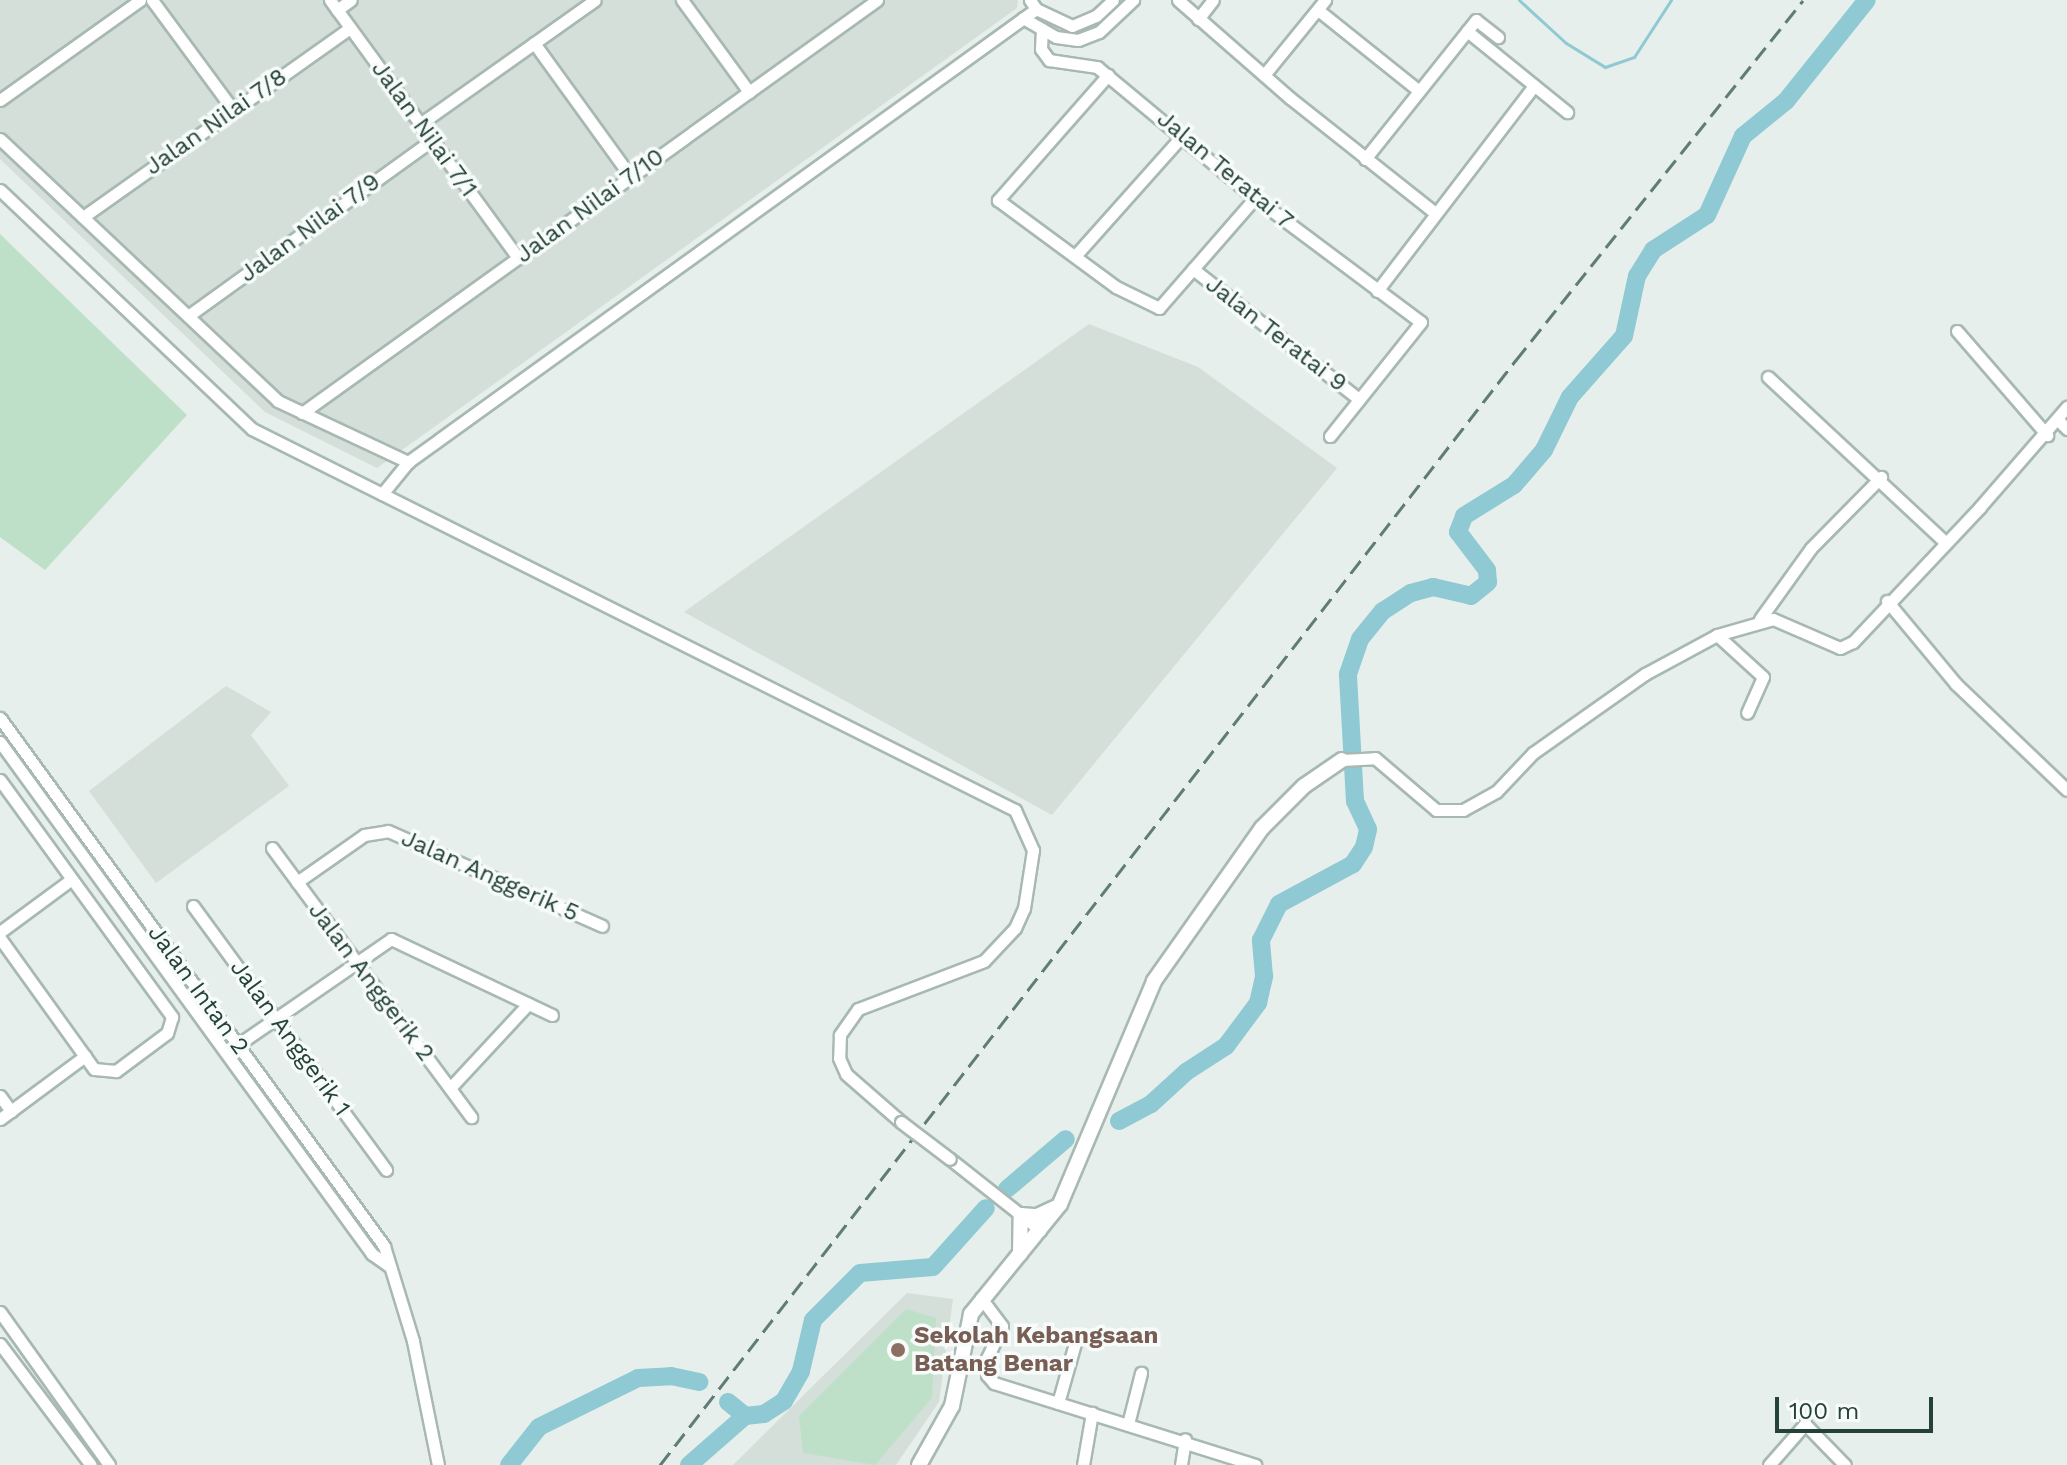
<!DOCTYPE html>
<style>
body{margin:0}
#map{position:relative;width:2067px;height:1465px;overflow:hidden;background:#e6efeb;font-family:"Work Sans",sans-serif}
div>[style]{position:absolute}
.built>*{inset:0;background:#d4dfda}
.green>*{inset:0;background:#bfe0c8}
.stream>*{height:3px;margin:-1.5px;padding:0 1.5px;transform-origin:1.5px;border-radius:1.5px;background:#8ec9d4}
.river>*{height:18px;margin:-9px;padding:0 9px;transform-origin:9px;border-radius:9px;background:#8ec9d4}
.roads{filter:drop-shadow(2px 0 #a8b8b2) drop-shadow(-2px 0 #a8b8b2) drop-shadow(0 2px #a8b8b2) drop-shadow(0 -2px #a8b8b2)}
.minor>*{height:11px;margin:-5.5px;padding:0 5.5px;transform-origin:5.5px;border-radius:5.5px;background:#fff}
.tertiary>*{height:14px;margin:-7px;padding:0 7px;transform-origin:7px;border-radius:7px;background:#fff}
.rail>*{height:3px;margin-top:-1.5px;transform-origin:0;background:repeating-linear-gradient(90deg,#5f7d75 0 16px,transparent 0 24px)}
.bridges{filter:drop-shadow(2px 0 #a8b8b2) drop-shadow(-2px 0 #a8b8b2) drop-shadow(0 2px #a8b8b2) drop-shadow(0 -2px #a8b8b2)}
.minor-bridge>*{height:11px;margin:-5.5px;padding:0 5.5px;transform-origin:5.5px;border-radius:5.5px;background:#fff}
.dots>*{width:22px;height:22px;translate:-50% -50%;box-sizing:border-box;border:4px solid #f7fbf9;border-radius:50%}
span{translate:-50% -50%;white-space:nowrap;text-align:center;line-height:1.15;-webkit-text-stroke:7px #f7fbf9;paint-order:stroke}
.street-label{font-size:24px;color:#24423a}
.education-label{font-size:24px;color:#785e54;font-weight:700}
.left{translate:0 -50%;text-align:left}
.scale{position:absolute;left:1775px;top:1397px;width:158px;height:36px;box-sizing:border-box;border:4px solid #24423a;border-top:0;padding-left:10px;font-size:24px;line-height:28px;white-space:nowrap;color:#24423a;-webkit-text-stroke:6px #f7fbf9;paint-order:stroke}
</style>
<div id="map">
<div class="built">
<i style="clip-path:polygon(0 0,1018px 0,1017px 8px,377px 468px,265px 412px,0 159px)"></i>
<i style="clip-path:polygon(1089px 324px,1198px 367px,1337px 468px,1052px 815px,684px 612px)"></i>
<i style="clip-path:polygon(226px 686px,271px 712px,251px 735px,289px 786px,156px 883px,89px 791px)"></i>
<i style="clip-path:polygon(907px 1293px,953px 1299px,939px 1402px,896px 1465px,733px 1465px)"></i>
</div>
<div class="green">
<i style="clip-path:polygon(0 234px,187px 415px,45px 570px,0 537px)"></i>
<i style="clip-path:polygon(906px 1309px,936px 1318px,932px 1398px,875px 1465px,803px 1453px,799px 1416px)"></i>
</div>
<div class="stream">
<i style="left:1519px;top:0;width:64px;rotate:42.5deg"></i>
<i style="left:1566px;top:43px;width:46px;rotate:31.6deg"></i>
<i style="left:1605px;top:67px;width:31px;rotate:-19deg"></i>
<i style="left:1634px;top:57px;width:68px;rotate:-57deg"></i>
</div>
<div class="river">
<i style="left:1119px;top:1121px;width:36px;rotate:-28deg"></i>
<i style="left:1151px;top:1104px;width:47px;rotate:-42.4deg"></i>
<i style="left:1186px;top:1072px;width:48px;rotate:-33deg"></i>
<i style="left:1226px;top:1046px;width:54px;rotate:-53.3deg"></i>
<i style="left:1258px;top:1003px;width:28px;rotate:-77deg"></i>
<i style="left:1264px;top:976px;width:36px;rotate:-95deg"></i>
<i style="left:1261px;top:940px;width:40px;rotate:-63.4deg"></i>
<i style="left:1279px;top:904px;width:84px;rotate:-28.4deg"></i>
<i style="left:1353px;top:864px;width:20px;rotate:-57deg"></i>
<i style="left:1364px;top:847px;width:18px;rotate:-77deg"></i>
<i style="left:1368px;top:829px;width:31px;rotate:-115deg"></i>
<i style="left:1355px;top:801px;width:127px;rotate:-93.2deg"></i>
<i style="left:1348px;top:674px;width:37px;rotate:-71deg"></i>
<i style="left:1360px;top:639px;width:36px;rotate:-51deg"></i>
<i style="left:1383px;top:611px;width:33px;rotate:-33deg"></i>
<i style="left:1411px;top:593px;width:23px;rotate:-15deg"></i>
<i style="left:1433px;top:587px;width:39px;rotate:13deg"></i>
<i style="left:1471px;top:596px;width:22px;rotate:-39deg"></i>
<i style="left:1488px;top:582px;width:12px;rotate:-95deg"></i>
<i style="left:1487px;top:570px;width:48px;rotate:-127.3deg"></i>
<i style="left:1458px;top:532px;width:17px;rotate:-69deg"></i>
<i style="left:1464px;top:516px;width:59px;rotate:-31.8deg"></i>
<i style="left:1514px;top:485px;width:46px;rotate:-49.4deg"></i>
<i style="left:1544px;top:450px;width:59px;rotate:-63.9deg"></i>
<i style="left:1570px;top:397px;width:81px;rotate:-48.5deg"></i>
<i style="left:1624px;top:336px;width:61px;rotate:-77.8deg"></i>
<i style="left:1637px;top:276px;width:31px;rotate:-58deg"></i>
<i style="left:1653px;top:250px;width:64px;rotate:-32.9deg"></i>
<i style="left:1707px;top:215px;width:87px;rotate:-65.5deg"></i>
<i style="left:1743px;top:136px;width:55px;rotate:-39.1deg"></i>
<i style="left:1786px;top:101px;width:129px;rotate:-51.3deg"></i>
<i style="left:1007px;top:1189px;width:77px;rotate:-40.3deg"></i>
<i style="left:728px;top:1402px;width:22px;rotate:39deg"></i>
<i style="left:509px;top:1465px;width:48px;rotate:-51.7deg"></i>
<i style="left:539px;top:1427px;width:110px;rotate:-26.3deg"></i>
<i style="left:638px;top:1378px;width:33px;rotate:-3deg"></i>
<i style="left:671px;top:1376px;width:29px;rotate:12deg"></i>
<i style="left:689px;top:1465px;width:74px;rotate:-41.2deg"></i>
<i style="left:745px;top:1416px;width:19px;rotate:-6deg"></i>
<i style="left:764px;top:1414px;width:24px;rotate:-33deg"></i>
<i style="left:784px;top:1401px;width:34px;rotate:-60deg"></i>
<i style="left:801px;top:1371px;width:52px;rotate:-76.8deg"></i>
<i style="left:813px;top:1320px;width:66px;rotate:-45deg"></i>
<i style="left:860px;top:1273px;width:73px;rotate:-4.7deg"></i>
<i style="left:933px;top:1267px;width:79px;rotate:-48.1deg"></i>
</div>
<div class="roads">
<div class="minor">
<i style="left:152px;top:0;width:137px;rotate:53.6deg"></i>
<i style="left:330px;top:0;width:319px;rotate:53.9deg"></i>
<i style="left:682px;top:0;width:114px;rotate:53.9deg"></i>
<i style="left:1030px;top:0;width:11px;rotate:56deg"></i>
<i style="left:1036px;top:9px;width:40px;rotate:25deg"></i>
<i style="left:1072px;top:26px;width:26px;rotate:-23deg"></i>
<i style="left:1096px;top:16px;width:23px;rotate:-43deg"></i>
<i style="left:1178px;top:0;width:149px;rotate:41.2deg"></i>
<i style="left:1290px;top:98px;width:185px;rotate:38.4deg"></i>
<i style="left:337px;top:10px;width:17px;rotate:-36deg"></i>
<i style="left:1318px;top:10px;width:128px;rotate:38.7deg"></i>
<i style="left:1023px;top:18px;width:38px;rotate:30deg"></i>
<i style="left:1056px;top:37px;width:22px;rotate:8deg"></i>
<i style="left:1078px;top:40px;width:22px;rotate:-21deg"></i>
<i style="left:1099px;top:32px;width:47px;rotate:-43.3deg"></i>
<i style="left:1198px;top:19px;width:24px;rotate:-52deg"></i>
<i style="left:1042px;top:29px;width:20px;rotate:93deg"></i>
<i style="left:1041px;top:49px;width:14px;rotate:54deg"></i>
<i style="left:1049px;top:60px;width:49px;rotate:8.3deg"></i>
<i style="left:1097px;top:67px;width:205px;rotate:39.7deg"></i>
<i style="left:1255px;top:198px;width:207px;rotate:36.8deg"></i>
<i style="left:1421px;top:322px;width:146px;rotate:128.6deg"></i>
<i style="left:1467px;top:31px;width:129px;rotate:39deg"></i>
<i style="left:534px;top:43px;width:165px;rotate:54.1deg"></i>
<i style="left:1108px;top:75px;width:167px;rotate:131.3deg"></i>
<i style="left:998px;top:200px;width:147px;rotate:36.4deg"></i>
<i style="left:1116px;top:287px;width:48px;rotate:26deg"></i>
<i style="left:1159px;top:308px;width:146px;rotate:-48.9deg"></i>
<i style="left:1264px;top:75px;width:97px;rotate:-50.9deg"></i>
<i style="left:0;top:100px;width:172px;rotate:-35.5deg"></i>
<i style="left:420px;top:124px;width:214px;rotate:-35.3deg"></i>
<i style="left:0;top:139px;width:382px;rotate:43.3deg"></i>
<i style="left:278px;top:401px;width:144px;rotate:25.1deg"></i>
<i style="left:1365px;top:159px;width:178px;rotate:-51.4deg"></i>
<i style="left:1476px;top:20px;width:28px;rotate:38deg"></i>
<i style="left:0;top:190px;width:347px;rotate:43.5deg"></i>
<i style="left:252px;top:429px;width:853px;rotate:26.54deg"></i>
<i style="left:1015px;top:810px;width:44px;rotate:65.8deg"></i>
<i style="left:1033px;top:850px;width:59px;rotate:98.8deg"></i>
<i style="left:1024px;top:908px;width:22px;rotate:114deg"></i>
<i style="left:1015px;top:928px;width:45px;rotate:133.2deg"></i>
<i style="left:984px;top:961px;width:135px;rotate:159.1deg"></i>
<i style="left:858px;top:1009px;width:32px;rotate:125deg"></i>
<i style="left:840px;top:1035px;width:23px;rotate:92deg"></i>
<i style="left:839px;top:1058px;width:17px;rotate:66deg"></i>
<i style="left:846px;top:1074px;width:73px;rotate:41.1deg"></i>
<i style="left:83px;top:217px;width:327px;rotate:-35.3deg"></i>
<i style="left:1075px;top:256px;width:161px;rotate:-48.3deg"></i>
<i style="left:1193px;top:269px;width:211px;rotate:38.1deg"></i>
<i style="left:1377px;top:291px;width:258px;rotate:-52.6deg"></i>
<i style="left:188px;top:316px;width:301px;rotate:-35.8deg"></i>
<i style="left:1957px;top:331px;width:138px;rotate:49.1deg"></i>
<i style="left:1768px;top:377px;width:241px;rotate:43deg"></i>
<i style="left:302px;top:413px;width:708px;rotate:-35.69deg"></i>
<i style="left:2058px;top:420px;width:13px;rotate:45deg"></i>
<i style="left:382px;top:494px;width:41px;rotate:-50.9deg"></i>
<i style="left:408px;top:462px;width:774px;rotate:-35.8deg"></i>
<i style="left:1887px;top:601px;width:108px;rotate:50.3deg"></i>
<i style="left:1956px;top:684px;width:153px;rotate:43.7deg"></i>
<i style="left:1760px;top:619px;width:87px;rotate:-54.3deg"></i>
<i style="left:1811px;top:548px;width:100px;rotate:-45.4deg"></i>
<i style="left:1717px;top:635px;width:62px;rotate:42.4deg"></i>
<i style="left:1763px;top:677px;width:39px;rotate:114deg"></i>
<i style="left:0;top:718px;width:653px;rotate:53.97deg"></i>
<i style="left:384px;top:1246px;width:99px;rotate:73deg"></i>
<i style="left:413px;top:1341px;width:126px;rotate:78.6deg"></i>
<i style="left:0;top:742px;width:633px;rotate:54deg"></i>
<i style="left:372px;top:1254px;width:21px;rotate:35deg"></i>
<i style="left:1342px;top:760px;width:33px;rotate:-3deg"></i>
<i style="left:1375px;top:758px;width:80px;rotate:40.4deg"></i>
<i style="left:1436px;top:810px;width:27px"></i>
<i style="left:1463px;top:810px;width:38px;rotate:-29deg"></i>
<i style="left:1496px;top:792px;width:54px;rotate:-46.5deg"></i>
<i style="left:1533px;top:753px;width:137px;rotate:-35.2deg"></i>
<i style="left:1645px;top:674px;width:82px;rotate:-28.4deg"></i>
<i style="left:1717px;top:635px;width:58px;rotate:-15.9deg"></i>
<i style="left:1773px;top:619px;width:73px;rotate:23.4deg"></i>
<i style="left:1840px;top:648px;width:14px;rotate:-25deg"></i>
<i style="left:1853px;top:642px;width:185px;rotate:-46.7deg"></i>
<i style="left:1980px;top:507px;width:133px;rotate:-49deg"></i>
<i style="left:0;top:780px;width:293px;rotate:54deg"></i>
<i style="left:172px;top:1017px;width:17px;rotate:107deg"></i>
<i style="left:167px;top:1033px;width:64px;rotate:143.3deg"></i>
<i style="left:116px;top:1071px;width:22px;rotate:-175deg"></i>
<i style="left:94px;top:1069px;width:161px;rotate:-125.7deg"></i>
<i style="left:272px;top:848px;width:335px;rotate:53.5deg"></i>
<i style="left:297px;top:882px;width:82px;rotate:-35deg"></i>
<i style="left:364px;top:835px;width:24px;rotate:-9deg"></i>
<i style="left:388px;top:831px;width:234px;rotate:23.9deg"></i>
<i style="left:193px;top:906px;width:327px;rotate:53.8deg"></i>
<i style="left:0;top:932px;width:89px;rotate:-36.4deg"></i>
<i style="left:233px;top:1048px;width:192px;rotate:-34.6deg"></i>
<i style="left:391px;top:939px;width:178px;rotate:25.3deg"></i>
<i style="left:450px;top:1088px;width:115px;rotate:-47.1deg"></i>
<i style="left:0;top:1096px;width:19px;rotate:54deg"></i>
<i style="left:0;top:1119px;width:106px;rotate:-36.5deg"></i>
<i style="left:950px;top:1159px;width:115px;rotate:38.3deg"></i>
<i style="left:981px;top:1298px;width:35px;rotate:53deg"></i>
<i style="left:1002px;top:1326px;width:35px;rotate:115deg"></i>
<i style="left:987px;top:1358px;width:17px;rotate:90deg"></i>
<i style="left:987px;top:1375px;width:11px;rotate:49deg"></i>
<i style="left:994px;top:1383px;width:274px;rotate:17.4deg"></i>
<i style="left:0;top:1312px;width:188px;rotate:54.5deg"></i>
<i style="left:0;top:1344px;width:151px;rotate:53.1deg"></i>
<i style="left:1058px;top:1403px;width:66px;rotate:-74.1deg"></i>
<i style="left:1128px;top:1424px;width:53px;rotate:-75.7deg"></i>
<i style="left:1083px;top:1465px;width:53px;rotate:-80.2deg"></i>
<i style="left:1181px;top:1465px;width:26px;rotate:-81deg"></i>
<i style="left:1769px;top:1465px;width:55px;rotate:-48.7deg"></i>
<i style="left:1805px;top:1424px;width:57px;rotate:45.7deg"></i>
</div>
<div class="tertiary">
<i style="left:1020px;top:1254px;width:39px;rotate:-89deg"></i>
<i style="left:1021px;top:1215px;width:16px;rotate:4deg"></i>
<i style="left:1037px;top:1216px;width:19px;rotate:-25deg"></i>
<i style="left:919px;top:1465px;width:68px;rotate:-60.8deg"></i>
<i style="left:952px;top:1406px;width:94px;rotate:-78.3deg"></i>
<i style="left:971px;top:1314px;width:141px;rotate:-51deg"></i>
<i style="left:1060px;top:1204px;width:242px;rotate:-67.1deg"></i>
<i style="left:1154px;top:981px;width:187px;rotate:-54.8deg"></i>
<i style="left:1262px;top:828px;width:59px;rotate:-45deg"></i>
<i style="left:1304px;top:786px;width:46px;rotate:-34.4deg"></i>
</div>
</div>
<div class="rail">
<i style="left:660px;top:1465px;width:1398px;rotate:-52.24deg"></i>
<i style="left:1516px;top:360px;width:460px;rotate:-51.4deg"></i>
</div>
<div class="bridges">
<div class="minor-bridge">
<i style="left:901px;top:1122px;width:61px;rotate:37.1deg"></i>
</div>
</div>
<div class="dots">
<i style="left:898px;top:1350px;background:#8d6e63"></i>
</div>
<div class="street-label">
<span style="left:216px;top:122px;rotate:-35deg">Jalan Nilai 7/8</span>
<span style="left:424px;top:129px;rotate:54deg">Jalan Nilai 7/1</span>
<span style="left:1225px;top:170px;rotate:40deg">Jalan Teratai 7</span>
<span style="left:590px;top:206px;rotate:-36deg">Jalan Nilai 7/10</span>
<span style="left:310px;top:228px;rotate:-36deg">Jalan Nilai 7/9</span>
<span style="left:1276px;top:334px;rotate:38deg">Jalan Teratai 9</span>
<span style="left:490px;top:876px;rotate:24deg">Jalan Anggerik 5</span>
<span style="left:371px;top:982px;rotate:53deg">Jalan Anggerik 2</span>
<span style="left:198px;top:990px;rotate:54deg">Jalan Intan 2</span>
<span style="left:290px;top:1038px;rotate:54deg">Jalan Anggerik 1</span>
</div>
<div class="education-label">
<span class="left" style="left:914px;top:1350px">Sekolah Kebangsaan<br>Batang Benar</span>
</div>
<div class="scale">100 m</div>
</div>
